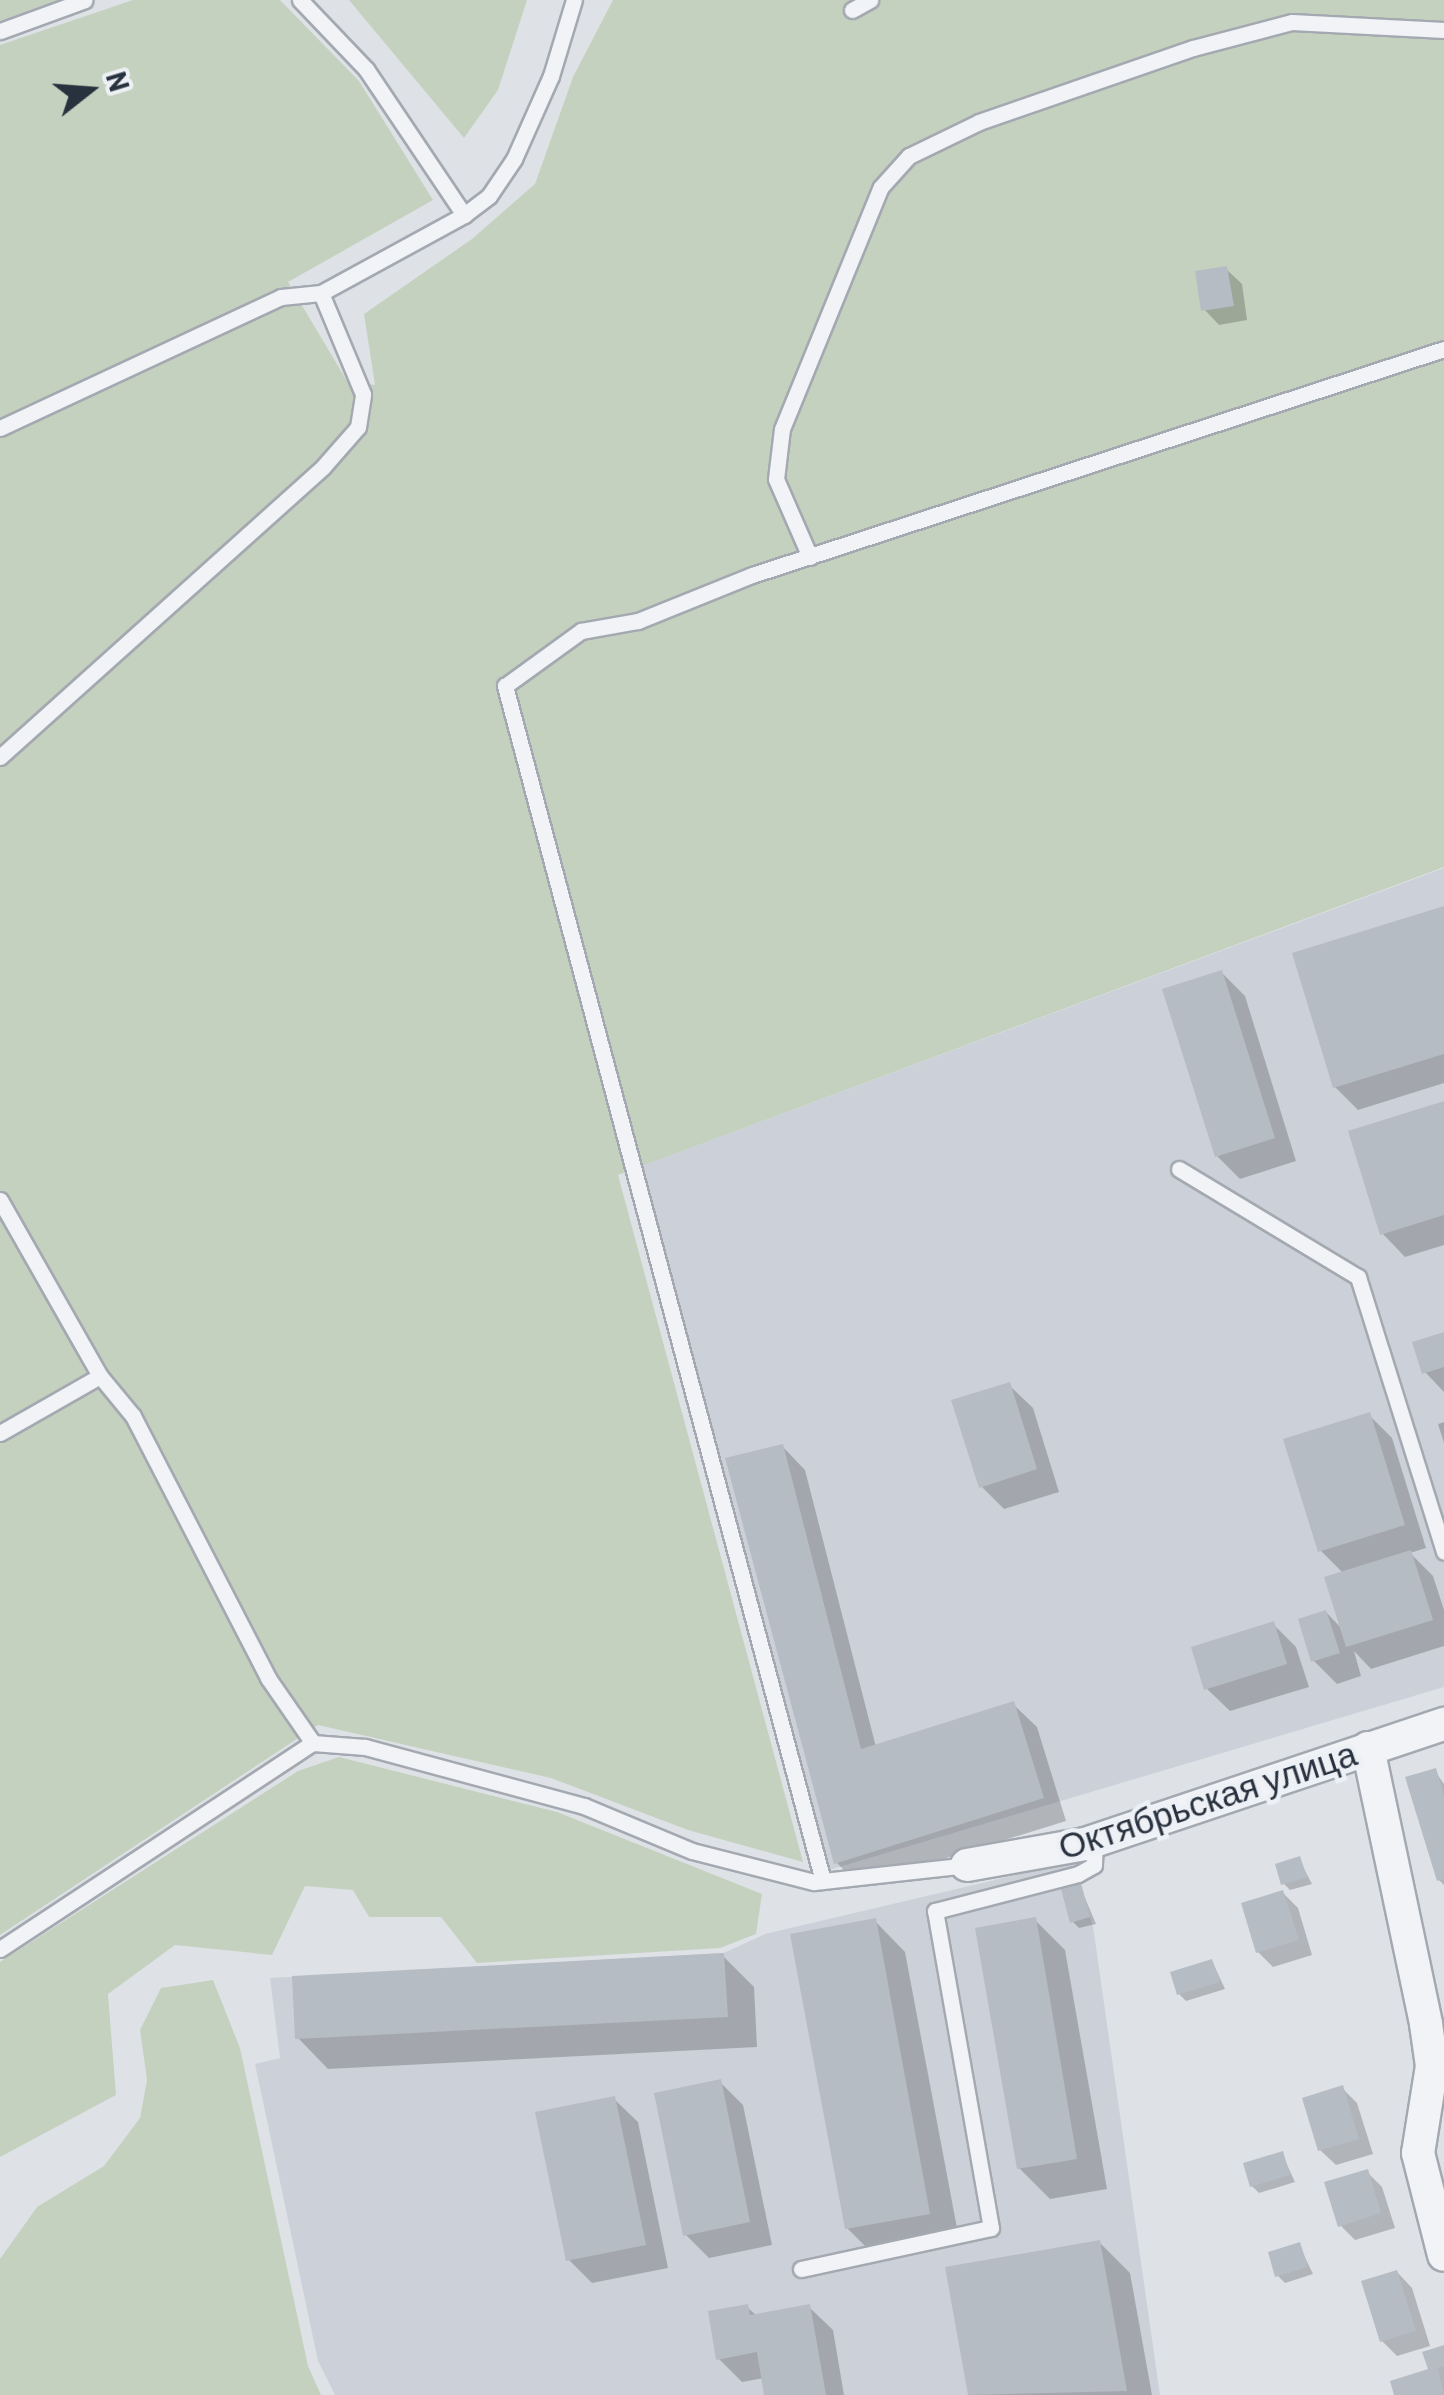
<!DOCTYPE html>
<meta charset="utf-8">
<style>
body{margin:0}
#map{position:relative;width:1444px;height:2395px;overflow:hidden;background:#dee2e7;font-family:Barlow,sans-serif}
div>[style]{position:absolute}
.built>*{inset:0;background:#ccd1d9}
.green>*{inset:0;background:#c5d1bf}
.shadow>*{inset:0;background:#0003}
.building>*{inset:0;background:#b6bcc4}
.roads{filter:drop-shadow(2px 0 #a4a9b1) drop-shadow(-2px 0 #a4a9b1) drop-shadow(0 2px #a4a9b1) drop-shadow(0 -2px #a4a9b1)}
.lane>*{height:15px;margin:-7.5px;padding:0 7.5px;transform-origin:7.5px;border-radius:7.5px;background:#f1f3f6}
.street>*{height:32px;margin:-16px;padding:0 16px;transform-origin:16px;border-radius:16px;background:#f1f3f6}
span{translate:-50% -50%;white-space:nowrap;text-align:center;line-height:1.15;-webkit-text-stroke:9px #edf1f5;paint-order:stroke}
.street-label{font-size:35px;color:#28313e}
.north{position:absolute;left:40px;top:40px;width:100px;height:100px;-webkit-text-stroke:8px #edf1f5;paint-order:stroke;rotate:73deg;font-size:28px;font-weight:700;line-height:40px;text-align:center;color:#28313e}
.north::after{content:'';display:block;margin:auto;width:35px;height:45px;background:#28313e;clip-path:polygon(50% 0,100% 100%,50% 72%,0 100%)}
</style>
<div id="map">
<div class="built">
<i style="clip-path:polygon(1444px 868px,1444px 1687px,829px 1870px,639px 1167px)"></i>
<i style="clip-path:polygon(1071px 1862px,1093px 1926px,1160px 2395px,335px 2395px,318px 2361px,255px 2064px,280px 2058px,270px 1978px,724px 1953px,765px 1934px)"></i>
</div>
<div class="green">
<i style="clip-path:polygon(0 0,60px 0,0 21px)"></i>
<i style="clip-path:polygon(133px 0,280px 0,359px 81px,433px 200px,288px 282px,347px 381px,375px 385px,364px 314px,472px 239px,535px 184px,573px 77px,613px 0,1444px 0,1444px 867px,618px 1175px,803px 1862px,688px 1830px,551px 1778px,318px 1725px,0 1935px,0 45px)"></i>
<i style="clip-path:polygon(349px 0,527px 0,498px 90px,464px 138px)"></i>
<i style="clip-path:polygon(339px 1757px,557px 1812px,762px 1894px,756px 1934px,720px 1948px,477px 1963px,441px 1917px,369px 1917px,353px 1890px,305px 1886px,272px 1955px,175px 1945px,108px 1994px,116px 2095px,0 2157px,0 1962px,298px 1771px)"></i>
<i style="clip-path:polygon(213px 1980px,240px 2048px,308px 2366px,321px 2395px,0 2395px,0 2259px,37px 2207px,104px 2166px,140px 2118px,147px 2080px,140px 2030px,161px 1988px)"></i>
</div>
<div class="shadow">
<i style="clip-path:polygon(1226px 269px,1242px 284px,1247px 320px,1219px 325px,1204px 309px)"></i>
<i style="clip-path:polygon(1444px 909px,1444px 1083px,1358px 1110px,1335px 1087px)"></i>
<i style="clip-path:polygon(1222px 973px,1245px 996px,1296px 1161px,1240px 1179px,1217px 1156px)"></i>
<i style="clip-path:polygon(1444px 1104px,1444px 1245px,1405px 1257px,1382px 1233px)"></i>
<i style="clip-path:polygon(1444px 1334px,1444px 1392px,1425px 1372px)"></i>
<i style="clip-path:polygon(1009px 1385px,1033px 1408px,1059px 1492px,1004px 1509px,981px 1486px)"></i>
<i style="clip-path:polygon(1369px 1415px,1392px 1438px,1426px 1548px,1410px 1553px,1433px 1576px,1444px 1610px,1444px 1646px,1371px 1669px,1354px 1651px,1361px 1676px,1337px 1684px,1314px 1661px,1326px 1612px,1343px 1630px,1344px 1574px,1321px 1551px)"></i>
<i style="clip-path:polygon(1444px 1422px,1444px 1443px,1438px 1424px)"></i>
<i style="clip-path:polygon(782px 1446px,805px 1470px,876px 1747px,1013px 1704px,1037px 1727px,1066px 1821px,859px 1885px,836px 1862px)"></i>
<i style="clip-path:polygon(1273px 1624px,1296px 1647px,1309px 1687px,1230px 1711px,1206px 1688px)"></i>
<i style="clip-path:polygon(1435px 1771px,1444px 1784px,1444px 1885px,1439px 1880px)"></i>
<i style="clip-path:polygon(1299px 1859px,1312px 1884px,1290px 1890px,1283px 1883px)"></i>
<i style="clip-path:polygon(1080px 1886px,1096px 1924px,1079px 1928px,1072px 1921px)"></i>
<i style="clip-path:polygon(1283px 1893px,1298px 1908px,1312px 1955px,1273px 1967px,1258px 1952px)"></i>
<i style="clip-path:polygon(1035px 1920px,1065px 1950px,1107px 2189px,1050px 2199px,1019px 2168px)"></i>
<i style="clip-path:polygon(875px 1921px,905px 1952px,960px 2244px,878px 2259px,847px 2228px)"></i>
<i style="clip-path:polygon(723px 1956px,754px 1987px,757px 2047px,328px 2069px,298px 2038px)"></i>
<i style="clip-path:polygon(1212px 1961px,1225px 1989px,1186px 2001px,1179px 1994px)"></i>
<i style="clip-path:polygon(720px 2082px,743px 2105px,772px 2245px,709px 2258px,686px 2235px)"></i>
<i style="clip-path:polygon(1342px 2088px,1357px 2103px,1373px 2154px,1336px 2165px,1320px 2150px)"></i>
<i style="clip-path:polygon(614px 2099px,638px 2122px,668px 2268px,592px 2283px,569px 2260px)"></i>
<i style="clip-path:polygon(1282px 2154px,1295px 2182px,1259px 2193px,1252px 2186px)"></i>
<i style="clip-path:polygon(1367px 2172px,1382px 2187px,1395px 2228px,1355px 2240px,1340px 2225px)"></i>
<i style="clip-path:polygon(1099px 2242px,1130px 2273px,1152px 2395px,970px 2395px,947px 2269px)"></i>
<i style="clip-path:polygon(1299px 2245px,1313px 2274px,1285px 2283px,1278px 2276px)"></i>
<i style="clip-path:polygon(1397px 2272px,1412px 2288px,1430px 2346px,1397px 2356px,1382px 2341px)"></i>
<i style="clip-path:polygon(747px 2307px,757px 2316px,809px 2307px,833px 2330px,844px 2395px,767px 2395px,764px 2378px,742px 2382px,718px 2358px)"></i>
<i style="clip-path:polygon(1444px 2348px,1444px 2395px,1396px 2395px,1431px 2371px)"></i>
</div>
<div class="building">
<i style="clip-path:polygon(1227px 266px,1234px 306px,1201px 311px,1195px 271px)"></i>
<i style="clip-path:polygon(1444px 906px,1444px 1054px,1333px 1088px,1292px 953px)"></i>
<i style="clip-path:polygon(1222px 970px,1275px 1138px,1215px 1157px,1162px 989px)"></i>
<i style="clip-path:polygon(1444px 1101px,1444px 1215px,1380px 1235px,1348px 1131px)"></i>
<i style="clip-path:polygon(1444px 1332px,1444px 1367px,1422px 1374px,1412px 1342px)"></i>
<i style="clip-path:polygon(1010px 1382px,1037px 1469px,979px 1488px,951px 1400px)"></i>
<i style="clip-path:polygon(1370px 1412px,1405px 1525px,1318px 1552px,1283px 1439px)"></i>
<i style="clip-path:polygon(783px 1444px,861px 1749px,1014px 1701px,1044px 1798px,834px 1864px,725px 1458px)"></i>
<i style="clip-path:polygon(1411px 1550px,1433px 1620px,1346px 1647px,1324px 1577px)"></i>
<i style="clip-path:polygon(1326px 1610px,1340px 1653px,1311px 1662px,1298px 1619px)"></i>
<i style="clip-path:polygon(1274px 1621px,1287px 1664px,1204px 1690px,1191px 1647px)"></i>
<i style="clip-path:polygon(1436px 1768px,1444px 1796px,1444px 1879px,1437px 1881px,1405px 1777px)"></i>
<i style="clip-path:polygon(1300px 1856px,1307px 1877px,1281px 1885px,1275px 1864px)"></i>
<i style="clip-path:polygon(1081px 1883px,1090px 1917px,1070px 1923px,1061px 1889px)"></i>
<i style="clip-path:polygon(1283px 1890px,1299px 1940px,1256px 1953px,1241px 1903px)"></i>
<i style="clip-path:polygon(1036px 1917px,1077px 2159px,1017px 2169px,975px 1928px)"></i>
<i style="clip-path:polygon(876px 1918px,930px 2214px,845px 2229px,790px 1934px)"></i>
<i style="clip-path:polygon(724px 1953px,728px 2017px,295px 2039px,292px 1976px)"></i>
<i style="clip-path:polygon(1212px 1959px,1220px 1982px,1177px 1995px,1170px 1972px)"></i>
<i style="clip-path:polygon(721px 2079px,750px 2222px,683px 2236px,654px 2093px)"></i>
<i style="clip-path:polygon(1343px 2085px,1359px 2139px,1318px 2151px,1302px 2098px)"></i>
<i style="clip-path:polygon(615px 2096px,646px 2245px,566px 2261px,535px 2112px)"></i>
<i style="clip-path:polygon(1283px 2151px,1290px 2175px,1250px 2187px,1243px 2163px)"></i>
<i style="clip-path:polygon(1368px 2169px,1381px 2213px,1338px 2227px,1324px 2182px)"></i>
<i style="clip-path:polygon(1100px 2240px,1127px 2391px,968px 2395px,945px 2267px)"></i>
<i style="clip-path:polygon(1300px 2242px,1308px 2267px,1275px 2277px,1268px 2252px)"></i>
<i style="clip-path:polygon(1397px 2270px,1416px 2331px,1380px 2342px,1361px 2281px)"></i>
<i style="clip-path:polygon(748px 2304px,750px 2315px,810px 2304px,826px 2395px,764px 2395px,757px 2352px,716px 2360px,708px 2311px)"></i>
<i style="clip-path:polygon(1444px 2345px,1444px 2366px,1438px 2368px,1444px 2395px,1394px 2395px,1390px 2381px,1428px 2369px,1422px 2352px)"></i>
</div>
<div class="roads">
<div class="lane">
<i style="left:300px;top:0;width:95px;rotate:46.3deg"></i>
<i style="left:366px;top:69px;width:176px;rotate:56.1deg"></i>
<i style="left:464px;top:215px;width:31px;rotate:-37deg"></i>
<i style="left:489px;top:196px;width:45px;rotate:-56deg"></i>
<i style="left:514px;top:159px;width:91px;rotate:-66deg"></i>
<i style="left:551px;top:76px;width:79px;rotate:-73.2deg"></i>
<i style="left:852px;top:10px;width:21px;rotate:-29deg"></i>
<i style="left:0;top:31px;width:90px;rotate:-20deg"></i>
<i style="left:0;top:428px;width:310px;rotate:-25deg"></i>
<i style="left:281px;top:297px;width:40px;rotate:-5.7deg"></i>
<i style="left:810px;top:557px;width:85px;rotate:-113.6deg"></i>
<i style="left:776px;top:479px;width:50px;rotate:-83.2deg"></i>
<i style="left:782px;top:429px;width:261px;rotate:-67.8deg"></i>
<i style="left:881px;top:187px;width:42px;rotate:-47.9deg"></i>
<i style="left:909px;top:156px;width:78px;rotate:-25.9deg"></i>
<i style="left:979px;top:122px;width:226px;rotate:-19.1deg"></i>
<i style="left:1193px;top:48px;width:102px;rotate:-14.7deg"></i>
<i style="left:1292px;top:22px;width:152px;rotate:3deg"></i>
<i style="left:0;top:757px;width:434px;rotate:-41.9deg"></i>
<i style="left:323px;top:467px;width:53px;rotate:-48.8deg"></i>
<i style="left:358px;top:427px;width:33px;rotate:-81deg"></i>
<i style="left:363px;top:394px;width:109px;rotate:-112.6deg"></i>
<i style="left:321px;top:293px;width:163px;rotate:-28.6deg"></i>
<i style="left:1179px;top:1169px;width:209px;rotate:31.1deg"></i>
<i style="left:1358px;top:1277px;width:288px;rotate:72.6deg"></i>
<i style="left:0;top:1200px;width:202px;rotate:60.4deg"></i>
<i style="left:100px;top:1376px;width:52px;rotate:50.5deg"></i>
<i style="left:133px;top:1416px;width:295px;rotate:62.7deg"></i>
<i style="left:268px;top:1678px;width:79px;rotate:55.3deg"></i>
<i style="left:0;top:1433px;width:115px;rotate:-29.7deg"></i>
<i style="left:823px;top:1881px;width:1237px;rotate:-104.9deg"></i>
<i style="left:505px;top:686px;width:94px;rotate:-35.9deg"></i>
<i style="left:581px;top:631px;width:58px;rotate:-10deg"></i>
<i style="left:638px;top:621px;width:123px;rotate:-22deg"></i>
<i style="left:752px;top:575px;width:728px;rotate:-18.09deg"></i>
<i style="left:0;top:1949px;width:375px;rotate:-33.4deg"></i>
<i style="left:313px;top:1743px;width:52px;rotate:4.4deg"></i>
<i style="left:365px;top:1747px;width:227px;rotate:15.1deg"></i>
<i style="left:584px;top:1806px;width:117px;rotate:22.6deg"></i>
<i style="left:692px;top:1851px;width:126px;rotate:14.3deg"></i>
<i style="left:814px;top:1882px;width:154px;rotate:-6.3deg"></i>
<i style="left:801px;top:2269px;width:194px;rotate:-12.2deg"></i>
<i style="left:991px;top:2228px;width:322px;rotate:-100deg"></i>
<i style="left:935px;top:1911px;width:148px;rotate:-14.5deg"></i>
<i style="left:1078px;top:1874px;width:18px;rotate:-29deg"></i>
<i style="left:1094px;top:1865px;width:24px;rotate:-88deg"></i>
</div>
<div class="street">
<i style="left:1368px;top:1748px;width:282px;rotate:78.1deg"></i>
<i style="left:1426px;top:2024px;width:42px;rotate:81.9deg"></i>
<i style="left:1432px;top:2066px;width:88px;rotate:99.1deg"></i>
<i style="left:1418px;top:2153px;width:105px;rotate:75.7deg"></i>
<i style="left:967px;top:1865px;width:120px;rotate:-10.1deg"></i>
<i style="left:1085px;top:1844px;width:379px;rotate:-18.5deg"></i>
</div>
</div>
<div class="street-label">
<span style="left:1207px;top:1799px;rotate:-18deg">Октябрьская улица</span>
</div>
<div class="north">N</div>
</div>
